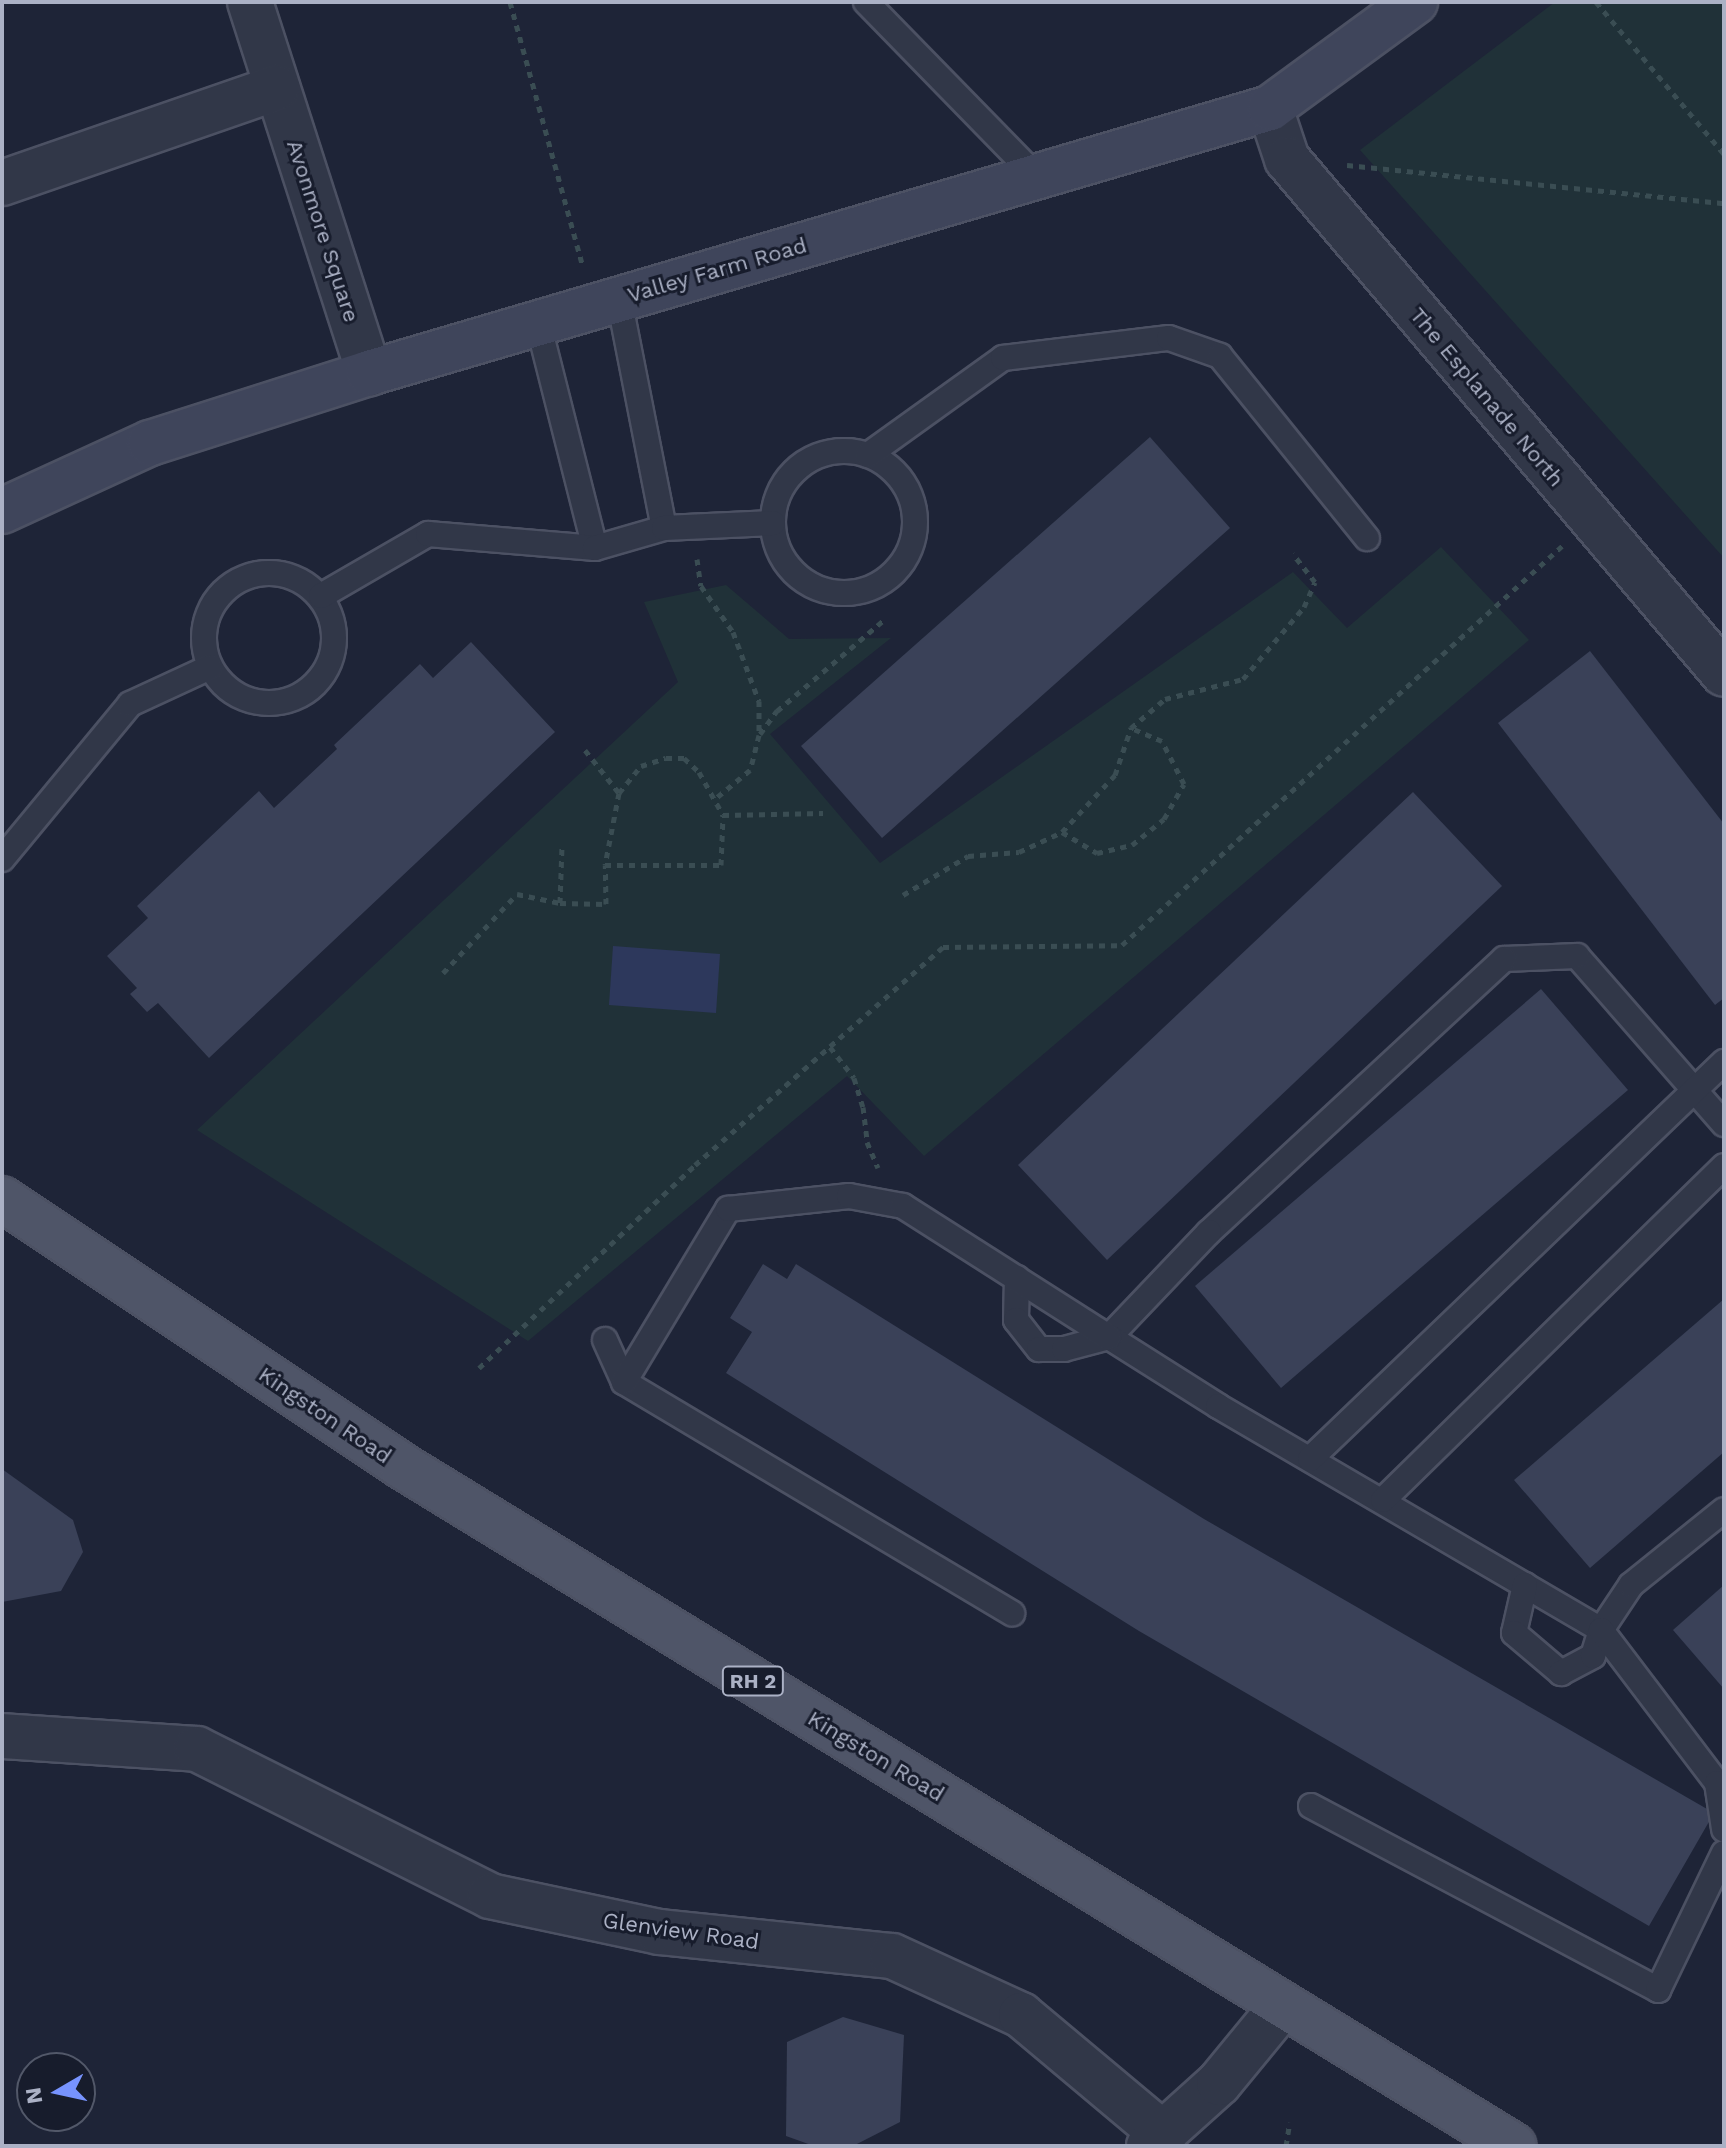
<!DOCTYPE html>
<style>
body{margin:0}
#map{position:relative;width:1726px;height:2148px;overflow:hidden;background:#1e2437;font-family:"Work Sans",sans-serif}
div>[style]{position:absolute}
.green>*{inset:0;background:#203138}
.water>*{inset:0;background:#2d385c}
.building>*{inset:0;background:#3a4158}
.path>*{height:5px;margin-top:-2.5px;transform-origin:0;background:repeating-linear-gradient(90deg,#3a4d53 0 6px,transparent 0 12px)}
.roads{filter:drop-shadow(2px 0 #4c5163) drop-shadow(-2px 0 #4c5163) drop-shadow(0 2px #4c5163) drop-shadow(0 -2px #4c5163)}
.lane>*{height:24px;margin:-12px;padding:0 12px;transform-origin:12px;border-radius:12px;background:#313748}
.lane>.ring{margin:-12px;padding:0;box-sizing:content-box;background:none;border:24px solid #313748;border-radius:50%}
.street>*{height:44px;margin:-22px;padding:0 22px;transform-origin:22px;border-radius:22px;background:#313748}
.secondary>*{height:44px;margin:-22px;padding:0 22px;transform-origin:22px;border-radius:22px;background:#3f455b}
.primary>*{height:44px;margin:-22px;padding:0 22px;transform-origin:22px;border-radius:22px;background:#4f5568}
span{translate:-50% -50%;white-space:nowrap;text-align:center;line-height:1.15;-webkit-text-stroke:6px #171c2c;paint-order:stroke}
.shield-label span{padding:2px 6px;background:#171c2c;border:2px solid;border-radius:6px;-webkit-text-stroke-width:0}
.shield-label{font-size:20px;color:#abb1c5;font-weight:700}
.street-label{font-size:22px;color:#abb1c5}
.frame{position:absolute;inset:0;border:4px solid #abb1c5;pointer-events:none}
.north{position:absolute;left:16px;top:2052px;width:80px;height:80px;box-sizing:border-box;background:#171c2c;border:2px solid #525869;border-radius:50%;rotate:261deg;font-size:22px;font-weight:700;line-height:32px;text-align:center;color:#abb1c5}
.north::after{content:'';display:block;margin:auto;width:28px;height:36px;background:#7793fe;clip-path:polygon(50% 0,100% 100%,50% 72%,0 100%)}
</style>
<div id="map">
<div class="green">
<i style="clip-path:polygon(1555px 2px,1724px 2px,1724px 558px,1360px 150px)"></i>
<i style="clip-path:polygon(1441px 547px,1529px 640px,924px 1156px,847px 1076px,528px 1341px,197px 1130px,678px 682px,644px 602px,726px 585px,789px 639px,891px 638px,770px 734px,880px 863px,1293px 572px,1347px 628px)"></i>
</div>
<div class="water">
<i style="clip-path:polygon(613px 946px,720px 954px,716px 1013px,609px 1005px)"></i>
</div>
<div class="building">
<i style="clip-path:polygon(1150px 437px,1230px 528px,882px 838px,801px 746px)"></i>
<i style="clip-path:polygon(471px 642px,555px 732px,209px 1058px,158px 1003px,147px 1012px,130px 994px,137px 988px,107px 956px,148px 918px,137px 906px,259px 791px,274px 808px,337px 749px,334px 745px,420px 664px,433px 678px)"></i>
<i style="clip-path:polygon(1590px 651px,1724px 824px,1724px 998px,1715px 1005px,1498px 723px)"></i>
<i style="clip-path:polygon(1413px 792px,1502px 886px,1107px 1260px,1018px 1165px)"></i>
<i style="clip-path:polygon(1541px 989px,1628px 1090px,1281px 1388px,1195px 1286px)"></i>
<i style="clip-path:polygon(763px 1264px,787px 1279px,796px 1264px,1204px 1519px,1714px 1813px,1649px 1926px,1139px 1631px,726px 1373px,752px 1332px,730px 1318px)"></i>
<i style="clip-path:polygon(1724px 1299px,1724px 1452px,1590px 1568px,1514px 1480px)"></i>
<i style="clip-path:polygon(2px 1469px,73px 1520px,83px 1552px,61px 1591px,2px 1602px)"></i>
<i style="clip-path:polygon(1724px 1585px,1724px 1689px,1673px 1630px)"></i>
<i style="clip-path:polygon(843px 2017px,904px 2035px,900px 2122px,853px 2146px,814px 2146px,786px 2136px,787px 2042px)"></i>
</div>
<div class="path">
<i style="left:510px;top:2px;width:275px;rotate:74.6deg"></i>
<i style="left:1596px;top:2px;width:199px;rotate:49.9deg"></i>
<i style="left:1347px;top:165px;width:379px;rotate:5.8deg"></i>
<i style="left:697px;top:559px;width:27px;rotate:82deg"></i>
<i style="left:701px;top:586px;width:56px;rotate:55.2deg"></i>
<i style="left:733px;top:632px;width:74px;rotate:69.4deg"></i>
<i style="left:759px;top:701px;width:34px;rotate:90deg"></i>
<i style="left:759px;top:735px;width:36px;rotate:104deg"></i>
<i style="left:750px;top:770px;width:44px;rotate:140.5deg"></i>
<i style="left:760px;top:734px;width:29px;rotate:-54deg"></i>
<i style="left:777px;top:711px;width:142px;rotate:-40.4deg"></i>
<i style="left:585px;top:750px;width:55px;rotate:51.7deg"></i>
<i style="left:619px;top:793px;width:73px;rotate:101deg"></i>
<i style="left:605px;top:865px;width:116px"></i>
<i style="left:721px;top:865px;width:50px;rotate:-87.7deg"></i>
<i style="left:723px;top:815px;width:100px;rotate:-1.1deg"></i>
<i style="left:619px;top:793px;width:35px;rotate:-51deg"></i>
<i style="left:641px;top:766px;width:26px;rotate:-18deg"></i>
<i style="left:666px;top:758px;width:18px"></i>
<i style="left:684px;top:758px;width:21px;rotate:43deg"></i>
<i style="left:699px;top:772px;width:49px;rotate:60.8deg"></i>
<i style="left:1062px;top:832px;width:41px;rotate:31deg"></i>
<i style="left:1097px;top:853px;width:36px;rotate:-13deg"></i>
<i style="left:1132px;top:845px;width:41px;rotate:-39.1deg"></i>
<i style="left:1164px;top:819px;width:40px;rotate:-60.3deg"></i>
<i style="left:1184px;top:784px;width:48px;rotate:-117.1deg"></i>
<i style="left:1162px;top:741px;width:34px;rotate:-157deg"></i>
<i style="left:903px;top:895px;width:76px;rotate:-31deg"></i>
<i style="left:968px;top:856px;width:51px;rotate:-4.5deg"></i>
<i style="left:1019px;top:852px;width:47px;rotate:-24.9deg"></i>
<i style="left:1062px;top:832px;width:78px;rotate:-47.1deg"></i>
<i style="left:1115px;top:775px;width:50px;rotate:-71.2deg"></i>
<i style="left:1131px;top:728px;width:45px;rotate:-40.5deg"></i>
<i style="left:1165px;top:699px;width:81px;rotate:-14.4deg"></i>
<i style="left:1243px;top:679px;width:94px;rotate:-49.7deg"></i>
<i style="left:1304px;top:607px;width:27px;rotate:-66deg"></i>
<i style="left:1315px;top:582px;width:36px;rotate:-128deg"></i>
<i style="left:560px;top:903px;width:57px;rotate:-88deg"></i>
<i style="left:443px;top:973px;width:108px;rotate:-46.9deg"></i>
<i style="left:517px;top:894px;width:44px;rotate:11.8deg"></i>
<i style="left:560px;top:903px;width:46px;rotate:1.2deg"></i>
<i style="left:606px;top:904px;width:39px;rotate:-91deg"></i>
<i style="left:830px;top:1047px;width:39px;rotate:52deg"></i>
<i style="left:854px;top:1078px;width:30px;rotate:73deg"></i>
<i style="left:863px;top:1107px;width:35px;rotate:83deg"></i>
<i style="left:867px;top:1142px;width:28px;rotate:67deg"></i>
<i style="left:479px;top:1368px;width:296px;rotate:-43.2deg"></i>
<i style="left:695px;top:1165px;width:330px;rotate:-41.3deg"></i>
<i style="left:943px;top:947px;width:179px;rotate:-0.6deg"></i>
<i style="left:1122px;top:945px;width:594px;rotate:-42.2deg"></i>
<i style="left:1286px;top:2146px;width:24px;rotate:-81deg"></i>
</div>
<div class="roads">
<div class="lane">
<i style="left:866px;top:2px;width:243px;rotate:45.7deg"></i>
<i style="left:619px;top:299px;width:233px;rotate:78.9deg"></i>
<i style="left:538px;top:323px;width:232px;rotate:75.8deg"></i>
<i class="ring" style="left:773px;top:451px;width:118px;height:118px"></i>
<i style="left:868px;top:455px;width:166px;rotate:-35.7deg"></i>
<i style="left:1003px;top:358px;width:167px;rotate:-6.9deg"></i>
<i style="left:1169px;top:338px;width:54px;rotate:19.4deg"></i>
<i style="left:1220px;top:356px;width:234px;rotate:51.1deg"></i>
<i class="ring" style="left:204px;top:573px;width:106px;height:106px"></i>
<i style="left:321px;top:596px;width:124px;rotate:-30.1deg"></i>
<i style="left:428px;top:534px;width:168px;rotate:4.8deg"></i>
<i style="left:595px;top:548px;width:72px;rotate:-16.2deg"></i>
<i style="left:664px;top:528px;width:109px;rotate:-2.6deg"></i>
<i style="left:2px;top:859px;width:201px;rotate:-50.4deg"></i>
<i style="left:130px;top:704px;width:88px;rotate:-24.8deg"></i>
<i style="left:1724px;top:1124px;width:223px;rotate:-131.2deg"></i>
<i style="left:1577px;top:956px;width:73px;rotate:177.6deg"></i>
<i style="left:1504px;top:959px;width:402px;rotate:137.2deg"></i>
<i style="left:1209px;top:1232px;width:145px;rotate:133.6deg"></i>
<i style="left:1109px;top:1337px;width:129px;rotate:32.3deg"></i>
<i style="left:1218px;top:1406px;width:444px;rotate:30.3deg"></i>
<i style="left:1601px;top:1630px;width:54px;rotate:-56.3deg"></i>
<i style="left:1631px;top:1585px;width:119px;rotate:-38.9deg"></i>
<i style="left:1017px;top:1278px;width:42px;rotate:91.4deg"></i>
<i style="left:1016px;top:1320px;width:37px;rotate:52deg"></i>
<i style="left:1039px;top:1349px;width:25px"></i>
<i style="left:1064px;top:1349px;width:47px;rotate:-14.9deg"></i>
<i style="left:605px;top:1340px;width:46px;rotate:65.7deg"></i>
<i style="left:624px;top:1382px;width:452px;rotate:30.8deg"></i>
<i style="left:624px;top:1382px;width:202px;rotate:-59deg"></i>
<i style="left:728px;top:1209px;width:122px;rotate:-6.1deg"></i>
<i style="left:849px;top:1196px;width:55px;rotate:10.5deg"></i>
<i style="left:903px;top:1206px;width:244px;rotate:32.5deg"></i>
<i style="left:1310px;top:1459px;width:574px;rotate:-43.8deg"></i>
<i style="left:1383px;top:1500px;width:477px;rotate:-44.4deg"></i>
<i style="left:1525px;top:1585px;width:49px;rotate:102.9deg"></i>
<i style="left:1514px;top:1633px;width:62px;rotate:40.4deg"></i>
<i style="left:1561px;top:1673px;width:36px;rotate:-28deg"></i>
<i style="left:1593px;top:1656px;width:27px;rotate:-73deg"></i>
<i style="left:1601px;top:1630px;width:192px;rotate:52.8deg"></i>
<i style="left:1717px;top:1783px;width:47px;rotate:81.3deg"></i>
<i style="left:1311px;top:1806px;width:393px;rotate:27.9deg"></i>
<i style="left:1658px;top:1990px;width:152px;rotate:-64.3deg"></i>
</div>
<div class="street">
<i style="left:250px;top:2px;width:390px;rotate:72.2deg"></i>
<i style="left:1270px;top:108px;width:54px;rotate:71.6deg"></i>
<i style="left:1287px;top:159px;width:675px;rotate:49.68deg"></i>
<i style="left:2px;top:183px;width:291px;rotate:-19.1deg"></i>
<i style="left:2px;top:1736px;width:195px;rotate:3.8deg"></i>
<i style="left:197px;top:1749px;width:328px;rotate:26.6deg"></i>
<i style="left:490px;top:1896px;width:173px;rotate:12deg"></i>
<i style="left:659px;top:1932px;width:234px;rotate:5.9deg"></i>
<i style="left:892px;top:1956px;width:142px;rotate:24.6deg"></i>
<i style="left:1021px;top:2015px;width:187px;rotate:40deg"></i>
<i style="left:1149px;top:2146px;width:94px;rotate:-42deg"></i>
<i style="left:1219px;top:2083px;width:101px;rotate:-50.6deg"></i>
</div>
<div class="secondary">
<i style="left:2px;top:511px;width:163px;rotate:-24.7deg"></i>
<i style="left:150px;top:443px;width:230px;rotate:-17.7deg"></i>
<i style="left:369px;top:373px;width:939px;rotate:-16.39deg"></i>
<i style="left:1270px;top:108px;width:180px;rotate:-36.2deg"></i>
</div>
<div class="primary">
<i style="left:2px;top:1199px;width:481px;rotate:33.7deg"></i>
<i style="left:402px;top:1466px;width:1303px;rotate:31.45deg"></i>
</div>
</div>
<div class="shield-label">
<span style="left:753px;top:1681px">RH 2</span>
</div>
<div class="street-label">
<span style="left:323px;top:231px;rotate:72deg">Avonmore Square</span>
<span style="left:717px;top:270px;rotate:-16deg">Valley Farm Road</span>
<span style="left:1487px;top:397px;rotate:50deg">The Esplanade North</span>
<span style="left:325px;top:1415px;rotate:34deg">Kingston Road</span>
<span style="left:876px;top:1756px;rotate:31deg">Kingston Road</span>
<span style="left:681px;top:1931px;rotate:8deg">Glenview Road</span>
</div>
<div class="frame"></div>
<div class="north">N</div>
</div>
